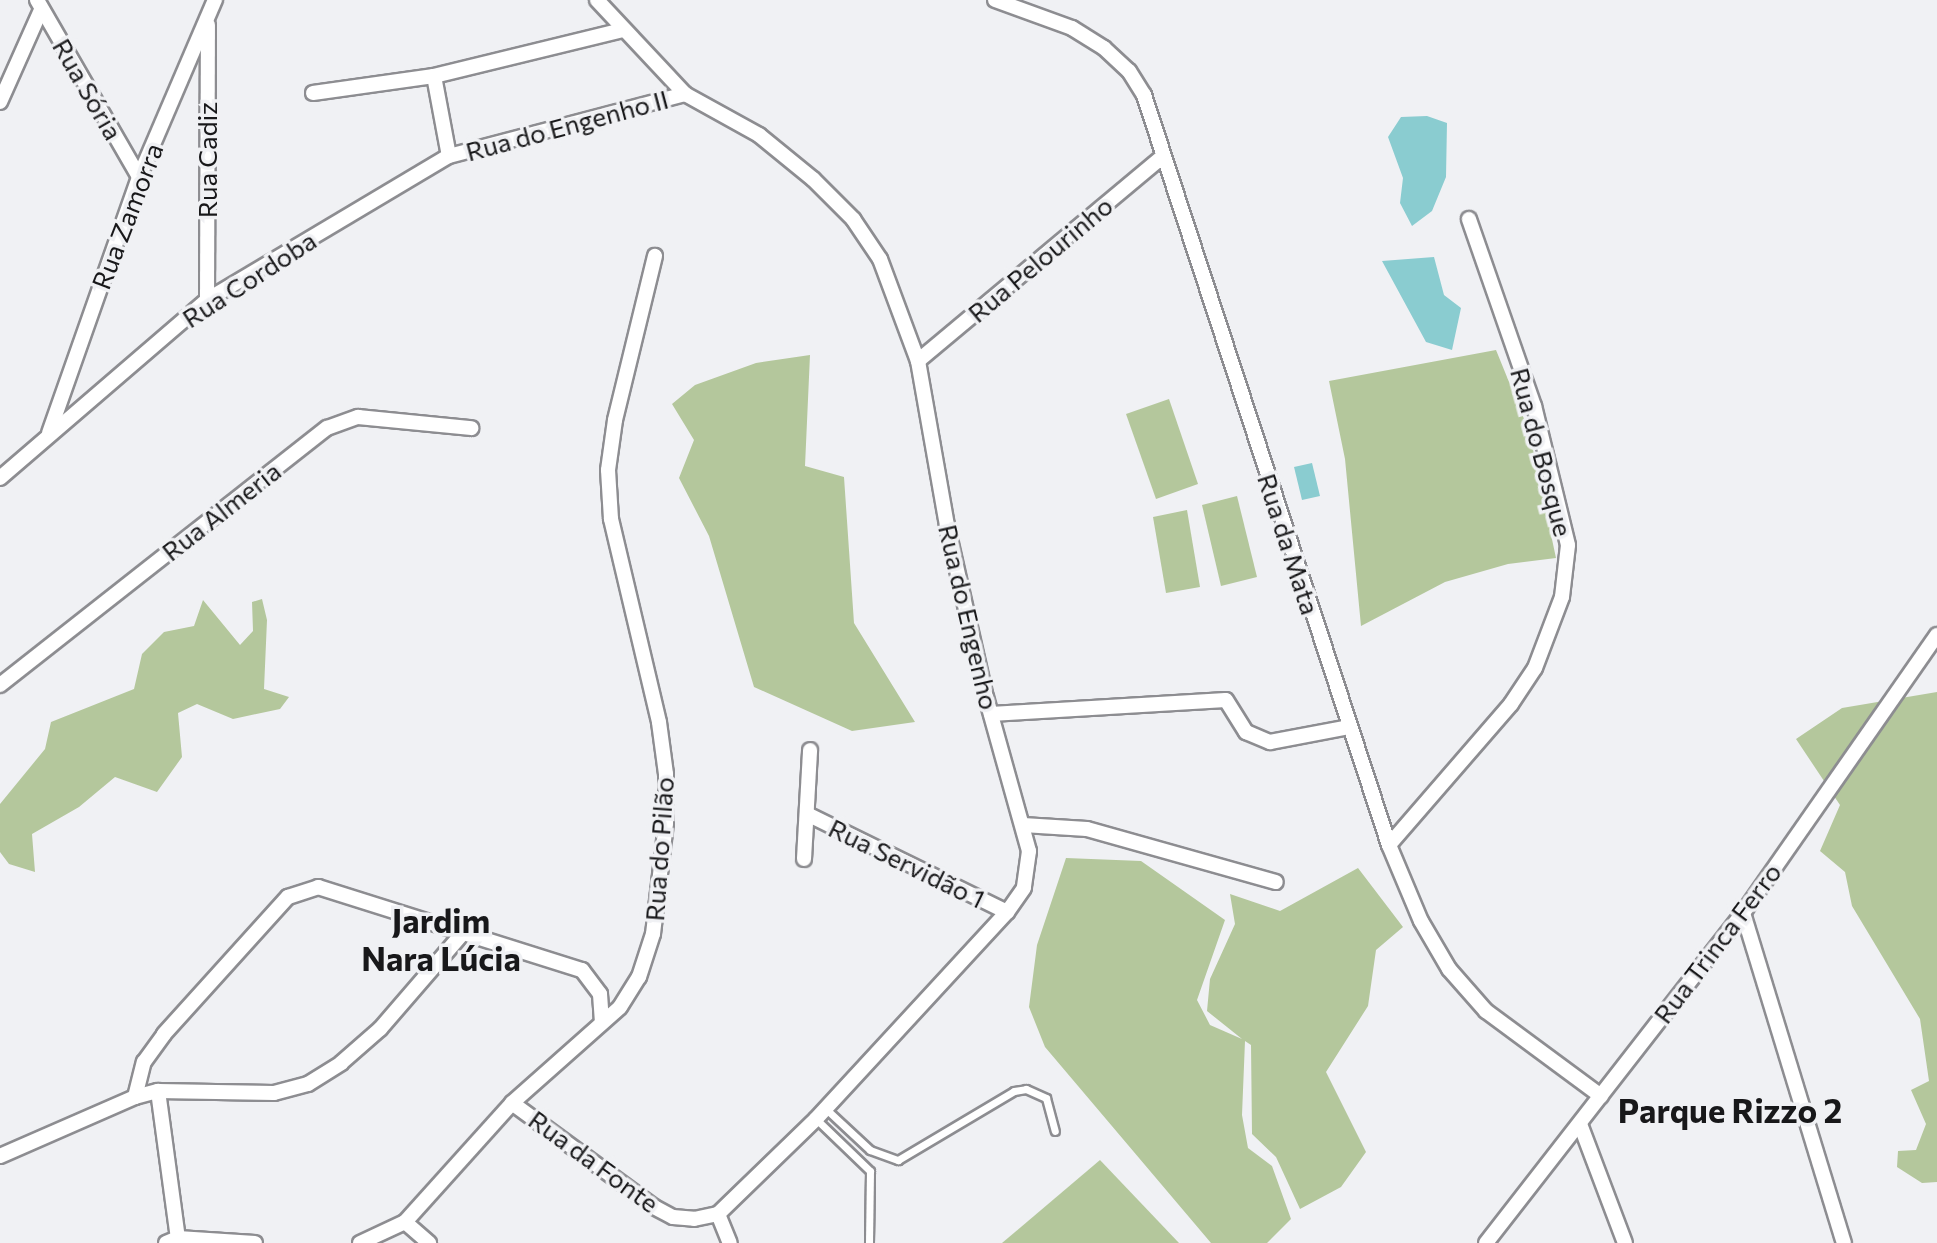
<!DOCTYPE html>
<meta charset="utf-8">
<style>
body{margin:0}
#map{position:relative;width:1937px;height:1243px;overflow:hidden;background:#f0f1f4;font-family:Commissioner,sans-serif}
div>[style]{position:absolute}
.green>*{inset:0;background:#b4c79c}
.water>*{inset:0;background:#8accd0}
.roads{filter:drop-shadow(2px 0 #8d8d91) drop-shadow(-2px 0 #8d8d91) drop-shadow(0 2px #8d8d91) drop-shadow(0 -2px #8d8d91)}
.lane>*{height:7px;margin:-3.5px;padding:0 3.5px;transform-origin:3.5px;border-radius:3.5px;background:#fff}
.street>*{height:14px;margin:-7px;padding:0 7px;transform-origin:7px;border-radius:7px;background:#fff}
span{translate:-50% -50%;white-space:nowrap;text-align:center;line-height:1.15;-webkit-text-stroke:7px #f0f1f4;paint-order:stroke}
.street-label{font-size:26px;color:#18181a}
.district-label{font-size:33px;color:#18181a;font-weight:700}
</style>
<div id="map">
<div class="green">
<i style="clip-path:polygon(1496px 350px,1529px 431px,1556px 558px,1508px 564px,1445px 582px,1361px 626px,1345px 459px,1329px 381px)"></i>
<i style="clip-path:polygon(810px 355px,805px 466px,844px 477px,854px 623px,915px 722px,852px 731px,754px 687px,709px 536px,679px 478px,694px 440px,672px 404px,695px 385px,756px 363px)"></i>
<i style="clip-path:polygon(1169px 399px,1198px 484px,1156px 499px,1126px 414px)"></i>
<i style="clip-path:polygon(1237px 496px,1257px 577px,1221px 586px,1202px 505px)"></i>
<i style="clip-path:polygon(1187px 510px,1200px 587px,1166px 593px,1153px 517px)"></i>
<i style="clip-path:polygon(262px 599px,267px 620px,264px 689px,289px 697px,280px 709px,233px 719px,197px 704px,178px 713px,182px 757px,157px 792px,115px 777px,79px 807px,32px 834px,35px 872px,9px 864px,0 852px,0 804px,45px 749px,51px 722px,134px 689px,142px 654px,164px 632px,194px 626px,203px 600px,240px 645px,253px 631px,252px 602px)"></i>
<i style="clip-path:polygon(1937px 692px,1937px 1182px,1922px 1183px,1897px 1167px,1898px 1151px,1916px 1150px,1926px 1124px,1911px 1090px,1929px 1081px,1920px 1019px,1852px 906px,1845px 872px,1820px 851px,1840px 805px,1796px 739px,1842px 708px)"></i>
<i style="clip-path:polygon(1066px 858px,1141px 861px,1225px 920px,1197px 1000px,1210px 1025px,1242px 1039px,1207px 1011px,1210px 979px,1235px 924px,1230px 894px,1280px 911px,1358px 868px,1403px 927px,1376px 950px,1368px 1006px,1326px 1072px,1366px 1152px,1341px 1187px,1300px 1209px,1276px 1157px,1252px 1134px,1251px 1045px,1245px 1041px,1242px 1115px,1248px 1148px,1272px 1166px,1291px 1219px,1267px 1243px,1211px 1243px,1045px 1047px,1029px 1007px,1037px 945px)"></i>
<i style="clip-path:polygon(1100px 1160px,1179px 1243px,1002px 1243px)"></i>
</div>
<div class="water">
<i style="clip-path:polygon(1427px 116px,1447px 123px,1446px 177px,1432px 211px,1412px 226px,1400px 203px,1403px 178px,1388px 137px,1401px 117px)"></i>
<i style="clip-path:polygon(1434px 257px,1444px 295px,1461px 308px,1452px 350px,1426px 342px,1382px 261px)"></i>
<i style="clip-path:polygon(1312px 463px,1320px 496px,1302px 500px,1294px 467px)"></i>
</div>
<div class="roads">
<div class="lane">
<i style="left:826px;top:1109px;width:60px;rotate:43deg"></i>
<i style="left:870px;top:1150px;width:30px;rotate:20deg"></i>
<i style="left:898px;top:1160px;width:135px;rotate:-30.7deg"></i>
<i style="left:1014px;top:1091px;width:12px;rotate:-9deg"></i>
<i style="left:1026px;top:1089px;width:22px;rotate:24deg"></i>
<i style="left:1046px;top:1098px;width:34px;rotate:75deg"></i>
<i style="left:816px;top:1119px;width:75px;rotate:43.9deg"></i>
<i style="left:870px;top:1171px;width:72px;rotate:90.8deg"></i>
</div>
<div class="street">
<i style="left:37px;top:0;width:204px;rotate:60deg"></i>
<i style="left:597px;top:0;width:129px;rotate:46.9deg"></i>
<i style="left:685px;top:94px;width:85px;rotate:29deg"></i>
<i style="left:759px;top:135px;width:70px;rotate:39.2deg"></i>
<i style="left:813px;top:179px;width:57px;rotate:45deg"></i>
<i style="left:853px;top:219px;width:48px;rotate:56deg"></i>
<i style="left:880px;top:259px;width:109px;rotate:69.6deg"></i>
<i style="left:918px;top:361px;width:168px;rotate:80deg"></i>
<i style="left:947px;top:526px;width:175px;rotate:77.2deg"></i>
<i style="left:986px;top:697px;width:160px;rotate:74.4deg"></i>
<i style="left:1029px;top:851px;width:37px;rotate:98deg"></i>
<i style="left:1024px;top:888px;width:29px;rotate:125deg"></i>
<i style="left:1007px;top:912px;width:282px;rotate:132.7deg"></i>
<i style="left:816px;top:1119px;width:136px;rotate:135.9deg"></i>
<i style="left:995px;top:0;width:82px;rotate:20deg"></i>
<i style="left:1072px;top:28px;width:38px;rotate:32deg"></i>
<i style="left:1104px;top:48px;width:34px;rotate:43deg"></i>
<i style="left:1129px;top:71px;width:28px;rotate:58deg"></i>
<i style="left:1144px;top:95px;width:789px;rotate:71.91deg"></i>
<i style="left:1389px;top:845px;width:82px;rotate:67.2deg"></i>
<i style="left:1421px;top:921px;width:56px;rotate:59.7deg"></i>
<i style="left:1449px;top:969px;width:56px;rotate:48.6deg"></i>
<i style="left:1486px;top:1011px;width:143px;rotate:36.5deg"></i>
<i style="left:434px;top:76px;width:81px;rotate:79.4deg"></i>
<i style="left:313px;top:93px;width:122px;rotate:-8deg"></i>
<i style="left:434px;top:76px;width:194px;rotate:-13.7deg"></i>
<i style="left:0;top:102px;width:101px;rotate:-66deg"></i>
<i style="left:207px;top:300px;width:275px;rotate:-89.8deg"></i>
<i style="left:918px;top:361px;width:318px;rotate:-39.9deg"></i>
<i style="left:49px;top:433px;width:271px;rotate:-70.6deg"></i>
<i style="left:139px;top:177px;width:193px;rotate:-66.8deg"></i>
<i style="left:0;top:478px;width:273px;rotate:-40.7deg"></i>
<i style="left:207px;top:300px;width:282px;rotate:-30.8deg"></i>
<i style="left:449px;top:156px;width:244px;rotate:-14.7deg"></i>
<i style="left:0;top:685px;width:416px;rotate:-38.2deg"></i>
<i style="left:327px;top:428px;width:33px;rotate:-20deg"></i>
<i style="left:358px;top:417px;width:114px;rotate:5.6deg"></i>
<i style="left:991px;top:714px;width:235px;rotate:-3.4deg"></i>
<i style="left:1226px;top:700px;width:38px;rotate:58deg"></i>
<i style="left:1246px;top:732px;width:26px;rotate:23deg"></i>
<i style="left:1270px;top:742px;width:80px;rotate:-10.8deg"></i>
<i style="left:807px;top:814px;width:223px;rotate:26.1deg"></i>
<i style="left:1023px;top:825px;width:64px;rotate:3.6deg"></i>
<i style="left:1087px;top:829px;width:196px;rotate:15.7deg"></i>
<i style="left:1389px;top:845px;width:186px;rotate:-49.1deg"></i>
<i style="left:1511px;top:704px;width:43px;rotate:-56.3deg"></i>
<i style="left:1535px;top:668px;width:76px;rotate:-69.2deg"></i>
<i style="left:1562px;top:597px;width:52px;rotate:-83.4deg"></i>
<i style="left:1568px;top:545px;width:143px;rotate:-103.7deg"></i>
<i style="left:1534px;top:406px;width:198px;rotate:-109.2deg"></i>
<i style="left:804px;top:859px;width:109px;rotate:-86.8deg"></i>
<i style="left:1743px;top:913px;width:345px;rotate:73deg"></i>
<i style="left:158px;top:1091px;width:148px;rotate:82.3deg"></i>
<i style="left:135px;top:1097px;width:36px;rotate:-76deg"></i>
<i style="left:144px;top:1062px;width:34px;rotate:-54deg"></i>
<i style="left:164px;top:1034px;width:185px;rotate:-47.9deg"></i>
<i style="left:288px;top:897px;width:32px;rotate:-18deg"></i>
<i style="left:318px;top:887px;width:277px;rotate:17.5deg"></i>
<i style="left:582px;top:970px;width:30px;rotate:53deg"></i>
<i style="left:600px;top:994px;width:27px;rotate:86deg"></i>
<i style="left:512px;top:1103px;width:176px;rotate:36.2deg"></i>
<i style="left:654px;top:1207px;width:21px;rotate:28deg"></i>
<i style="left:673px;top:1217px;width:21px;rotate:5deg"></i>
<i style="left:694px;top:1219px;width:25px;rotate:-12deg"></i>
<i style="left:1580px;top:1124px;width:127px;rotate:69.3deg"></i>
<i style="left:0;top:1156px;width:147px;rotate:-23.6deg"></i>
<i style="left:135px;top:1097px;width:24px;rotate:-15deg"></i>
<i style="left:158px;top:1091px;width:116px;rotate:1deg"></i>
<i style="left:274px;top:1093px;width:35px;rotate:-15deg"></i>
<i style="left:308px;top:1084px;width:39px;rotate:-32deg"></i>
<i style="left:341px;top:1063px;width:52px;rotate:-41.1deg"></i>
<i style="left:380px;top:1029px;width:127px;rotate:-49.2deg"></i>
<i style="left:718px;top:1214px;width:31px;rotate:68deg"></i>
<i style="left:405px;top:1222px;width:32px;rotate:41deg"></i>
<i style="left:166px;top:1243px;width:13px;rotate:-23deg"></i>
<i style="left:178px;top:1238px;width:77px;rotate:3.7deg"></i>
<i style="left:360px;top:1243px;width:50px;rotate:-25deg"></i>
<i style="left:405px;top:1222px;width:160px;rotate:-48deg"></i>
<i style="left:512px;top:1103px;width:144px;rotate:-41.6deg"></i>
<i style="left:620px;top:1007px;width:36px;rotate:-58deg"></i>
<i style="left:639px;top:977px;width:45px;rotate:-72deg"></i>
<i style="left:653px;top:934px;width:112px;rotate:-83.3deg"></i>
<i style="left:666px;top:823px;width:49px;rotate:-90deg"></i>
<i style="left:666px;top:774px;width:52px;rotate:-97.7deg"></i>
<i style="left:659px;top:722px;width:209px;rotate:-103.3deg"></i>
<i style="left:611px;top:519px;width:49px;rotate:-93.5deg"></i>
<i style="left:608px;top:470px;width:50px;rotate:-82deg"></i>
<i style="left:615px;top:420px;width:169px;rotate:-76.3deg"></i>
<i style="left:1486px;top:1243px;width:418px;rotate:-52.1deg"></i>
<i style="left:1743px;top:913px;width:339px;rotate:-55.1deg"></i>
</div>
</div>
<div class="street-label">
<span style="left:88px;top:89px;rotate:60deg">Rua Sória</span>
<span style="left:567px;top:125px;rotate:-15deg">Rua do Engenho II</span>
<span style="left:207px;top:160px;rotate:-90deg">Rua Cadiz</span>
<span style="left:127px;top:216px;rotate:-69deg">Rua Zamorra</span>
<span style="left:1040px;top:259px;rotate:-40deg">Rua Pelourinho</span>
<span style="left:249px;top:279px;rotate:-33deg">Rua Cordoba</span>
<span style="left:1542px;top:452px;rotate:75deg">Rua do Bosque</span>
<span style="left:221px;top:511px;rotate:-38deg">Rua Almeria</span>
<span style="left:1289px;top:544px;rotate:72deg">Rua da Mata</span>
<span style="left:969px;top:617px;rotate:77deg">Rua do Engenho</span>
<span style="left:659px;top:849px;rotate:-86deg">Rua do Pilão</span>
<span style="left:907px;top:863px;rotate:26deg">Rua Servidão 1</span>
<span style="left:1717px;top:943px;rotate:-53deg">Rua Trinca Ferro</span>
<span style="left:594px;top:1161px;rotate:36deg">Rua da Fonte</span>
</div>
<div class="district-label">
<span style="left:441px;top:939px">Jardim<br>Nara Lúcia</span>
<span style="left:1730px;top:1110px">Parque Rizzo 2</span>
</div>
</div>
